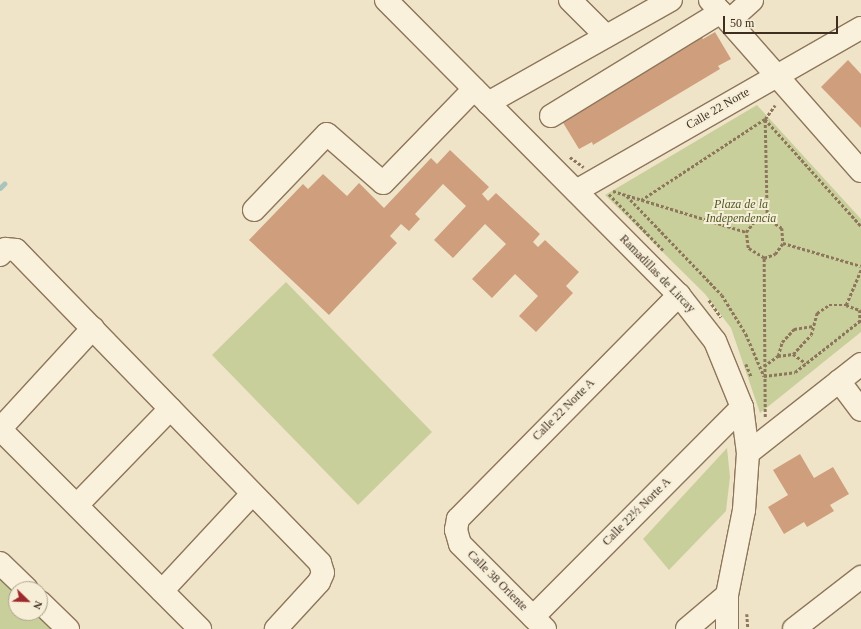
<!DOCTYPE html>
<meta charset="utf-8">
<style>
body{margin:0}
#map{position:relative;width:861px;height:629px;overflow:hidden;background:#f0e4c8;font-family:"Times New Roman",serif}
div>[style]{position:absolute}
.green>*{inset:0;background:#c9cf9b}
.stream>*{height:4.5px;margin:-2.25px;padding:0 2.25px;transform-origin:2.25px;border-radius:2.25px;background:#a9c4bc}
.building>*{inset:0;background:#cf9f7d}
.path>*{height:2.5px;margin-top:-1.25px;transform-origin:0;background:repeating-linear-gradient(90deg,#8d765c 0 3px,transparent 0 5px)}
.roads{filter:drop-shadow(1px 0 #8d765c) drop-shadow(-1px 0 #8d765c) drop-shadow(0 1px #8d765c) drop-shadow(0 -1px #8d765c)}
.minor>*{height:22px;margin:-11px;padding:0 11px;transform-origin:11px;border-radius:11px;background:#faf1dc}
span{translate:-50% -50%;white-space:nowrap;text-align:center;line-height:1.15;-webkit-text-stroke:4px #f7eed8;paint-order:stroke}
.street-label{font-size:12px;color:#3d2e20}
.park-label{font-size:12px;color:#4d5a26;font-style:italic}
.north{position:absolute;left:8px;top:581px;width:40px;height:40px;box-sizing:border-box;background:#f7eed8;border:1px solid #ada18e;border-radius:50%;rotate:113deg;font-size:11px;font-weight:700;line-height:16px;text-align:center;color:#3d2e20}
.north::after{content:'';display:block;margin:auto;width:14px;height:18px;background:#9e2a2b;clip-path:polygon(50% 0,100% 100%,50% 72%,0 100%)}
.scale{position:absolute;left:723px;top:16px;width:115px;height:18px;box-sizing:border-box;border:2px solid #3d2e20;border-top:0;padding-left:5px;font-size:12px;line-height:14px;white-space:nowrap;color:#3d2e20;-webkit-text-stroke:3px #f7eed8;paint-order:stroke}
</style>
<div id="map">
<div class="green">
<i style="clip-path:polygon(757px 105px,861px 219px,861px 332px,760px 413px,731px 328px,705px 294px,605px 195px)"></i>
<i style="clip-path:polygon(286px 282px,432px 432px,358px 505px,212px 355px)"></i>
<i style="clip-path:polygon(727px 448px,730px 477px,726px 511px,669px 570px,643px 539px)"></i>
<i style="clip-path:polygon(0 574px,16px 590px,16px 613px,40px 613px,56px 629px,0 629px)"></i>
</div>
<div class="stream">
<i style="left:0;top:188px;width:6px;rotate:-45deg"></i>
</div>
<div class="building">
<i style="clip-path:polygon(715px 32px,731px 59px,718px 66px,720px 69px,593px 145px,592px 142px,579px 149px,562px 121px,701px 36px,703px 39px)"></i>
<i style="clip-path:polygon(848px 60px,861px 74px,861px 128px,821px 87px)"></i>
<i style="clip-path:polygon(450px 150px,489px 187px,482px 194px,488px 201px,496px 193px,540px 234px,533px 242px,538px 247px,545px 240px,579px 272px,566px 286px,573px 293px,536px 332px,519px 316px,538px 296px,515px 274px,492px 298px,472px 279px,506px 244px,485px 224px,453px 258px,434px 240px,466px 206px,443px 184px,415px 214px,420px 219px,409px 231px,401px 224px,390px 236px,397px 243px,329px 315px,249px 240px,303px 184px,308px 189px,323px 174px,347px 196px,359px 183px,384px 208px,431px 158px,437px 164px)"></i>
<i style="clip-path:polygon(800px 454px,814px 478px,833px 467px,849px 494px,830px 505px,834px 511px,807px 527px,804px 522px,784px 534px,768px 507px,788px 495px,773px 470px)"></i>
</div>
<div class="path">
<i style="left:570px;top:157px;width:17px;rotate:36deg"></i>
<i style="left:613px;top:191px;width:139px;rotate:17.1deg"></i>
<i style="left:609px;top:194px;width:79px;rotate:46deg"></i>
<i style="left:627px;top:196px;width:137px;rotate:46.2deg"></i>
<i style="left:722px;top:295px;width:46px;rotate:58.4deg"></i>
<i style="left:746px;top:334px;width:46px;rotate:66.8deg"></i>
<i style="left:764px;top:376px;width:31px;rotate:-7deg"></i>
<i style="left:795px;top:372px;width:84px;rotate:-38.2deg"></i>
<i style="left:641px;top:200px;width:148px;rotate:-33.2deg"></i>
<i style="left:765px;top:119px;width:144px;rotate:48.1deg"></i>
<i style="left:767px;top:218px;width:99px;rotate:-91.2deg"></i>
<i style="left:765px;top:119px;width:17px;rotate:-54deg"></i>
<i style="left:764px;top:258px;width:12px;rotate:-20deg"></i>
<i style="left:775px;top:254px;width:14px;rotate:-54deg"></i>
<i style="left:709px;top:300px;width:21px;rotate:55deg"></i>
<i style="left:846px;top:305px;width:15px;rotate:20deg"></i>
<i style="left:860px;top:310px;width:11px;rotate:90deg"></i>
<i style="left:793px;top:354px;width:26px;rotate:-47deg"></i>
<i style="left:811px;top:335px;width:23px;rotate:-75deg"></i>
<i style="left:817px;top:313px;width:14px;rotate:-34deg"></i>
<i style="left:829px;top:305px;width:17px"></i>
<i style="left:846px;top:305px;width:38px;rotate:-67deg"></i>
<i style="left:778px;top:356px;width:15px;rotate:-74deg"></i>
<i style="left:782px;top:342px;width:18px;rotate:-47deg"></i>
<i style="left:794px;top:329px;width:20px;rotate:-9deg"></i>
<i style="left:746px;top:364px;width:13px;rotate:67deg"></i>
<i style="left:764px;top:366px;width:17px;rotate:-36deg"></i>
<i style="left:778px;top:356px;width:15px;rotate:-8deg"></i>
<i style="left:793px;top:354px;width:16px;rotate:35deg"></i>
<i style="left:765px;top:417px;width:159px;rotate:-90.4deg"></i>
<i style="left:764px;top:258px;width:19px;rotate:-148deg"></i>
<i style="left:748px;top:248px;width:16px;rotate:-97deg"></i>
<i style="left:746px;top:232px;width:13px;rotate:-51deg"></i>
<i style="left:754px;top:222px;width:14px;rotate:-17deg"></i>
<i style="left:767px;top:218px;width:18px;rotate:34deg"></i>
<i style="left:782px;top:228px;width:15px;rotate:86deg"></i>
<i style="left:783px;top:243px;width:81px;rotate:16.4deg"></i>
<i style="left:747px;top:614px;width:15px;rotate:86deg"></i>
</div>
<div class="roads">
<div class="minor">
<i style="left:386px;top:0;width:416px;rotate:45.2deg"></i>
<i style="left:679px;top:295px;width:58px;rotate:52deg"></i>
<i style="left:715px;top:341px;width:71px;rotate:67.8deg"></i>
<i style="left:742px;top:407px;width:46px;rotate:82.6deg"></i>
<i style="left:748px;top:453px;width:57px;rotate:94deg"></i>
<i style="left:744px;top:510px;width:87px;rotate:101.3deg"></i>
<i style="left:727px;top:595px;width:34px;rotate:90deg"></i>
<i style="left:570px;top:0;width:51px;rotate:45deg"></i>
<i style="left:710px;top:0;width:228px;rotate:48.6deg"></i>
<i style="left:729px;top:21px;width:31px;rotate:-42deg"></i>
<i style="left:488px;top:103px;width:210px;rotate:-29.4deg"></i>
<i style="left:551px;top:116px;width:199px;rotate:-31.5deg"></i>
<i style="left:576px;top:191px;width:328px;rotate:-29.8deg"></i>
<i style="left:254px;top:210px;width:105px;rotate:-46.2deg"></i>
<i style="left:327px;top:134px;width:74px;rotate:41.2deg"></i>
<i style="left:383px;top:183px;width:131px;rotate:-45.9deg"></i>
<i style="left:0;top:255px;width:8px;rotate:-50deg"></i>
<i style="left:5px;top:249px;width:11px;rotate:5deg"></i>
<i style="left:16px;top:250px;width:436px;rotate:45.8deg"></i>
<i style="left:320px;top:563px;width:10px;rotate:73deg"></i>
<i style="left:323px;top:573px;width:10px;rotate:114deg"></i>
<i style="left:319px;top:582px;width:64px;rotate:132.5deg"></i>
<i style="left:93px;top:328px;width:137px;rotate:132.6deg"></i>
<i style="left:0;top:429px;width:283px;rotate:45deg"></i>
<i style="left:839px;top:381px;width:36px;rotate:53deg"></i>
<i style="left:748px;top:453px;width:144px;rotate:-38.2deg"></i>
<i style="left:77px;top:505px;width:134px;rotate:-45.9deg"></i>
<i style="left:0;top:563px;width:37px;rotate:44deg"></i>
<i style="left:162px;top:591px;width:132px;rotate:-47.1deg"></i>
<i style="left:40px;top:602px;width:39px;rotate:44deg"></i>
<i style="left:533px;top:617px;width:296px;rotate:-45.1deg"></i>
<i style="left:545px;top:629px;width:120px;rotate:-135deg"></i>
<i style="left:460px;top:544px;width:15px;rotate:-106deg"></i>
<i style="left:456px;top:530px;width:11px;rotate:-80deg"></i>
<i style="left:458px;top:519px;width:315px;rotate:-45.4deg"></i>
<i style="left:687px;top:629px;width:52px;rotate:-40.4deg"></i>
<i style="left:794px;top:629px;width:85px;rotate:-37.8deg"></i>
</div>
</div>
<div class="street-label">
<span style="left:718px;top:109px;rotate:-30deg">Calle 22 Norte</span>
<span style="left:657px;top:274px;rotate:46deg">Ramadillas de Lircay</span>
<span style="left:564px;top:410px;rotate:-45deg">Calle 22 Norte A</span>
<span style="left:637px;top:512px;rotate:-45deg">Calle 22½ Norte A</span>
<span style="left:497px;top:581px;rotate:45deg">Calle 38 Oriente</span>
</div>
<div class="park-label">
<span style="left:741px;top:212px">Plaza de la<br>Independencia</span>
</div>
<div class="north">N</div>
<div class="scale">50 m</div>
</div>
